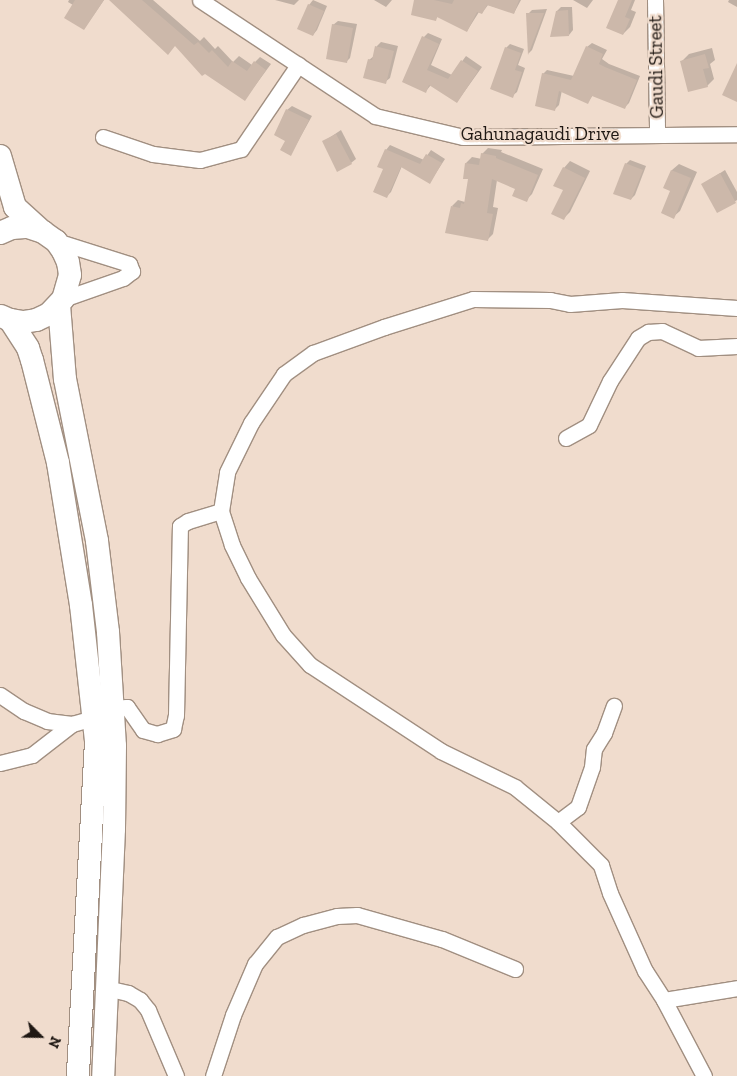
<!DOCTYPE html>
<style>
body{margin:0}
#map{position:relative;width:737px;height:1076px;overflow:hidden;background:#f0dccd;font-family:"Zilla Slab",serif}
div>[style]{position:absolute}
.shadow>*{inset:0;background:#0003}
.building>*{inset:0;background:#ccb8aa}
.roads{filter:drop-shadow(1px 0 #a18f81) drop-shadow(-1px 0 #a18f81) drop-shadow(0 1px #a18f81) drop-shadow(0 -1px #a18f81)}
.minor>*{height:15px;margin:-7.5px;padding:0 7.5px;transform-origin:7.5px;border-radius:7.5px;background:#fff}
.primary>*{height:22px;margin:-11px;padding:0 11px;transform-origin:11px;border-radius:11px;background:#fff}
span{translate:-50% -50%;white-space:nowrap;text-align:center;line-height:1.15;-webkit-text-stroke:4.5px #f0dccd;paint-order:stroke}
.street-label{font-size:19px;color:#1f1813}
.north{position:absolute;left:15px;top:1011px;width:50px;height:50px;-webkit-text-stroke:4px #f0dccd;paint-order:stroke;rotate:113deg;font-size:14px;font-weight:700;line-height:20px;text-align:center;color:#1f1813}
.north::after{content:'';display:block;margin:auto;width:18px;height:22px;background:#1f1813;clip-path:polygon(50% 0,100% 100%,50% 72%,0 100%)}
</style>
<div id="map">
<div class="shadow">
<i style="clip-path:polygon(69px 0,104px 0,84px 29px,73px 5px,68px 2px)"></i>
<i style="clip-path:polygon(111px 0,153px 0,200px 41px,204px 37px,215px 49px,218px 46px,233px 62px,239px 56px,252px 65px,260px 57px,271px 64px,245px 99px,205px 72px,176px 45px)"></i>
<i style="clip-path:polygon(275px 0,299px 0,294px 5px)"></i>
<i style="clip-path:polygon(313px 0,327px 6px,317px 30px,313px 35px,309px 5px)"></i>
<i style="clip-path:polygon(374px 0,392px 0,386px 7px)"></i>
<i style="clip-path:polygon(415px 0,521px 0,514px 13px,488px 5px,482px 13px,479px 12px,467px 31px,438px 16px,436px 19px)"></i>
<i style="clip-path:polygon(573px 0,593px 0,587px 8px)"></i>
<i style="clip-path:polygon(619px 0,635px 0,631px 10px,636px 12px,630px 27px,623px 34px)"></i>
<i style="clip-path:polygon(729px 0,737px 0,737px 7px,728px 2px)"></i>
<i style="clip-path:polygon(561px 7px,572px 7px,573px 30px,569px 35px,557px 11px)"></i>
<i style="clip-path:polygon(547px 9px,532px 50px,529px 53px,528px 14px,532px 10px)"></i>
<i style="clip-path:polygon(338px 21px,357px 24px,350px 58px,346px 62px,333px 25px)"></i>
<i style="clip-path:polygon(428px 33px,442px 39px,431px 65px,452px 75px,466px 56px,482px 67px,457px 102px,431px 85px,426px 91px,424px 37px)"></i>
<i style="clip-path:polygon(381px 42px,398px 46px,390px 78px,385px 82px,369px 60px,374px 56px,377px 46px)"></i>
<i style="clip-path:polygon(592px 43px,607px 50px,602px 59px,609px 64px,640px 76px,629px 103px,625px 107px,593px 95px,588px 102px,562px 90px,559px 105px,555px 109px,543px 74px,547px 70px,574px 76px,587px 47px)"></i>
<i style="clip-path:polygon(510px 44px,524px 49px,518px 65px,525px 68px,517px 92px,512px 96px,506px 48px)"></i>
<i style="clip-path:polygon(712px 48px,715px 60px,710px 64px,714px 79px,707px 86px,682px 61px,689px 54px)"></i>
<i style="clip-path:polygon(292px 106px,312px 116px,291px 154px,286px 140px,287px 110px)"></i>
<i style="clip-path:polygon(341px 130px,356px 159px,351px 163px,323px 142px)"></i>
<i style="clip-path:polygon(390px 145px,424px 160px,431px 150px,445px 159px,430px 182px,402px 166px,391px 192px,387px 196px,386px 150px)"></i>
<i style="clip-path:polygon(488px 148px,502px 150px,501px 152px,543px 169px,532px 194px,526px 200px,517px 188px,497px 180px,493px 207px,498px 208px,493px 234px,487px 240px,452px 206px,458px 200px,465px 202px,469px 178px,466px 163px,472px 157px,482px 159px,482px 154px)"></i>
<i style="clip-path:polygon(630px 160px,646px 166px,635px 195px,631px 199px,626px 164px)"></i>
<i style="clip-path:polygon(570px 161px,590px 171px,570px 212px,563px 219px,564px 168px)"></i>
<i style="clip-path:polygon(679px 164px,697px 172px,680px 211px,673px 217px,672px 191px,665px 188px,672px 170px)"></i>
<i style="clip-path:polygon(725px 170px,737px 192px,737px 200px,718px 212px,703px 184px)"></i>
</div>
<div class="building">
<i style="clip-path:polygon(75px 0,104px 0,84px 30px,64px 18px)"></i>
<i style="clip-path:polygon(109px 0,142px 0,194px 45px,198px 42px,209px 53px,212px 50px,228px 67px,232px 61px,247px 71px,254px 61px,266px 70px,245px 101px,205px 74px,202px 76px,175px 46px,168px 55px)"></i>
<i style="clip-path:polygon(414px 0,434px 0,452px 4px,454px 0,519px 0,514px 14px,487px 5px,482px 14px,477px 12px,467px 32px,437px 17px,436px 21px,411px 15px)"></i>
<i style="clip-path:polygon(618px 0,632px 0,625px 17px,630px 19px,623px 35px,606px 28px)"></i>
<i style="clip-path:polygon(308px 4px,324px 11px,313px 36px,297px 29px)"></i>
<i style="clip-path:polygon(568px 10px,569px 36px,550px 37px,556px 11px)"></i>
<i style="clip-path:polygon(526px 13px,544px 13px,528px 55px)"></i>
<i style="clip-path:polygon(332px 24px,353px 28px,347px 63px,326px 59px)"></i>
<i style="clip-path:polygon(422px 36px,439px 44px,427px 70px,448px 79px,461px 60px,478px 71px,457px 103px,429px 85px,426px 93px,402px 82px)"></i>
<i style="clip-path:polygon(375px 46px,394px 51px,386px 84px,363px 78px,368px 59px,372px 60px)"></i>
<i style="clip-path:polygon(586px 46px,603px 54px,599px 64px,605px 67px,637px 80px,625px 109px,592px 96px,588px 104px,559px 91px,555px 111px,535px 106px,542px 73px,571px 80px)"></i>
<i style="clip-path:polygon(505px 47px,521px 53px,515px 70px,522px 72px,513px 98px,490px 89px)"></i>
<i style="clip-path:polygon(705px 54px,709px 68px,703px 69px,708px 87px,688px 92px,680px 61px)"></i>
<i style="clip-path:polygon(737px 63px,737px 102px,722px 95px)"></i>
<i style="clip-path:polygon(286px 109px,309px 120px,291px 156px,280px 150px,285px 141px,274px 135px)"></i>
<i style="clip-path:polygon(336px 134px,352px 164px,337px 172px,322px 141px)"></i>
<i style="clip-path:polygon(385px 149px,420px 164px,426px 154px,442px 163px,430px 184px,401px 167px,387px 198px,373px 192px,383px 169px,377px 167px)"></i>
<i style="clip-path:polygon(481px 153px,496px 156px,496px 158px,538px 175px,527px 202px,512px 196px,515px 189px,492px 179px,487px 213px,493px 214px,488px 241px,445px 233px,451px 206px,460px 208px,461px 203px,464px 204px,468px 179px,463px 179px,465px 163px,479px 165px)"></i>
<i style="clip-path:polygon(625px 163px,643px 170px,631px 200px,613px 194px)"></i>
<i style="clip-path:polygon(563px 167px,585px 178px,564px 220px,551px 214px,563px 190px,553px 186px)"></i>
<i style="clip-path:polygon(671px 170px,691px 178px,674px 219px,661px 213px,670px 191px,663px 188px)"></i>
<i style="clip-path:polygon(720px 173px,736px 203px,717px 213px,701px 184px)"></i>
</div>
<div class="roads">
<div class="minor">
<i style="left:200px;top:0;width:210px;rotate:33.5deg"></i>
<i style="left:375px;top:116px;width:90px;rotate:13.4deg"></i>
<i style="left:463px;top:137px;width:274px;rotate:-0.6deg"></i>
<i style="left:655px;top:0;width:134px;rotate:89.1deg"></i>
<i style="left:103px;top:137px;width:53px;rotate:18.8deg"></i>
<i style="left:153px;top:154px;width:47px;rotate:7.3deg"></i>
<i style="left:200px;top:160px;width:42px;rotate:-15deg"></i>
<i style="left:241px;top:149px;width:102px;rotate:-55.8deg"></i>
<i style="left:56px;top:241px;width:77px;rotate:17.5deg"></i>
<i style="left:129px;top:264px;width:8px;rotate:67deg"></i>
<i style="left:132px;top:271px;width:11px;rotate:142deg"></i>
<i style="left:123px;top:278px;width:64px;rotate:160.7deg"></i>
<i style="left:566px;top:438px;width:26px;rotate:-29deg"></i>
<i style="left:589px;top:425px;width:49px;rotate:-64.5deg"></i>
<i style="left:610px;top:381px;width:51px;rotate:-56.9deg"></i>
<i style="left:638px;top:338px;width:12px;rotate:-31deg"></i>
<i style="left:648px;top:332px;width:14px;rotate:-4deg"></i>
<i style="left:662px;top:331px;width:40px;rotate:25deg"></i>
<i style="left:698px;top:348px;width:39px;rotate:-3deg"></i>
<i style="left:0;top:695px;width:29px;rotate:34deg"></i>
<i style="left:24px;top:711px;width:25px;rotate:23deg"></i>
<i style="left:47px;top:721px;width:25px;rotate:7deg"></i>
<i style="left:72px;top:724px;width:22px;rotate:-16deg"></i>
<i style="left:93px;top:718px;width:21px;rotate:-28deg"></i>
<i style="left:112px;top:708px;width:15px;rotate:-4deg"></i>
<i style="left:127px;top:707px;width:28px;rotate:55deg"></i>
<i style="left:143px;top:730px;width:15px;rotate:16deg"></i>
<i style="left:157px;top:734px;width:17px;rotate:-17deg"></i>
<i style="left:173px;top:729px;width:14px;rotate:-78deg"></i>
<i style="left:176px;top:715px;width:189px;rotate:-88.8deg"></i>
<i style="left:180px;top:526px;width:9px;rotate:-32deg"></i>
<i style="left:188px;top:521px;width:34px;rotate:-17deg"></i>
<i style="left:0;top:763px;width:33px;rotate:-14deg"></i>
<i style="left:32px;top:755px;width:51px;rotate:-37.8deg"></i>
<i style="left:558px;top:822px;width:25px;rotate:-37deg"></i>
<i style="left:578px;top:807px;width:42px;rotate:-70.7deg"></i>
<i style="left:592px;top:767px;width:18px;rotate:-84deg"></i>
<i style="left:594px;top:749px;width:19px;rotate:-58deg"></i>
<i style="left:604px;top:733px;width:29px;rotate:-70deg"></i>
<i style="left:106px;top:988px;width:23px;rotate:13deg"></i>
<i style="left:128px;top:993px;width:14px;rotate:30deg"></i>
<i style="left:140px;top:1000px;width:13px;rotate:51deg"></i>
<i style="left:148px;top:1010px;width:72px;rotate:67deg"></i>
<i style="left:664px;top:1000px;width:74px;rotate:-9.3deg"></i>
<i style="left:213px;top:1076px;width:64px;rotate:-71.8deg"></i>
<i style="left:233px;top:1015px;width:56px;rotate:-66.7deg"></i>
<i style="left:255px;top:964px;width:35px;rotate:-51deg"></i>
<i style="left:277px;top:937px;width:29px;rotate:-25deg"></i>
<i style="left:303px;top:925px;width:35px;rotate:-15deg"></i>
<i style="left:337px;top:916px;width:20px;rotate:-3deg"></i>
<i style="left:357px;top:915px;width:88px;rotate:15.8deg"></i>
<i style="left:442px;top:939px;width:79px;rotate:22.3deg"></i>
<i style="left:704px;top:1076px;width:86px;rotate:-117.8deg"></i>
<i style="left:664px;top:1000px;width:35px;rotate:-123deg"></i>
<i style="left:645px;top:971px;width:85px;rotate:-114.2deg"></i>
<i style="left:610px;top:893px;width:29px;rotate:-108deg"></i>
<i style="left:601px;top:865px;width:61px;rotate:-135deg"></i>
<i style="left:558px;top:822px;width:55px;rotate:-140.9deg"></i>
<i style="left:515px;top:787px;width:82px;rotate:-154.1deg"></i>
<i style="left:441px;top:751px;width:157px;rotate:-146.7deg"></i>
<i style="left:310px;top:665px;width:40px;rotate:-132deg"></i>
<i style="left:283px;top:635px;width:67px;rotate:-121.6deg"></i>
<i style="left:248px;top:578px;width:37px;rotate:-116deg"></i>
<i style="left:232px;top:545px;width:36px;rotate:-108deg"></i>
<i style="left:221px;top:511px;width:39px;rotate:-81deg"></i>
<i style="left:227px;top:472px;width:55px;rotate:-63.9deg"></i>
<i style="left:251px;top:423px;width:59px;rotate:-56deg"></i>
<i style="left:284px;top:374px;width:36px;rotate:-36deg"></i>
<i style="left:313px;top:353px;width:76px;rotate:-20.1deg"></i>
<i style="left:384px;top:327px;width:93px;rotate:-17.5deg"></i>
<i style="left:473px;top:299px;width:77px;rotate:0.7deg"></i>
<i style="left:550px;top:300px;width:20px;rotate:11deg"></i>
<i style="left:570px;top:304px;width:52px;rotate:-4.4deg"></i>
<i style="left:622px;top:300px;width:115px;rotate:4deg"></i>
</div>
<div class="primary">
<i style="left:0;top:156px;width:53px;rotate:73.6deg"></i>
<i style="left:15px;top:207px;width:36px;rotate:42deg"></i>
<i style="left:0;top:233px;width:13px;rotate:-23deg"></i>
<i style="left:12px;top:228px;width:16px;rotate:-4deg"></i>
<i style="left:28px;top:227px;width:16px;rotate:18deg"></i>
<i style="left:43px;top:232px;width:16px;rotate:35deg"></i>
<i style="left:56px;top:241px;width:12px;rotate:55deg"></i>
<i style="left:63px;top:251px;width:12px;rotate:66deg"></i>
<i style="left:68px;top:262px;width:13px;rotate:81deg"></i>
<i style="left:70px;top:275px;width:25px;rotate:106deg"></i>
<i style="left:63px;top:299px;width:21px;rotate:133deg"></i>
<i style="left:49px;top:314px;width:14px;rotate:155deg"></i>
<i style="left:36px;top:320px;width:13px;rotate:171deg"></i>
<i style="left:23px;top:322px;width:13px;rotate:-171deg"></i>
<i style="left:10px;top:320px;width:10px;rotate:-156deg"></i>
<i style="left:59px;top:305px;width:74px;rotate:85.4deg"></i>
<i style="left:65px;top:379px;width:165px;rotate:78.8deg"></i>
<i style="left:97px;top:541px;width:92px;rotate:83.1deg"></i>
<i style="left:108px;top:632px;width:114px;rotate:86.5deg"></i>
<i style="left:115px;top:746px;width:83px;rotate:90.7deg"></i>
<i style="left:114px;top:829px;width:247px;rotate:92.5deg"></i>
<i style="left:10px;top:320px;width:33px;rotate:57deg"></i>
<i style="left:28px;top:348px;width:13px;rotate:72deg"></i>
<i style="left:32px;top:360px;width:106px;rotate:75.8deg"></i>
<i style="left:58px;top:463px;width:144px;rotate:80.8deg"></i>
<i style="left:81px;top:605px;width:137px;rotate:83.7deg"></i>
<i style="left:96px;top:741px;width:335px;rotate:93.1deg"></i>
</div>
</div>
<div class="street-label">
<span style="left:656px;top:67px;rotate:-91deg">Gaudi Street</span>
<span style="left:540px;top:134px">Gahunagaudi Drive</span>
</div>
<div class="north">N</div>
</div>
